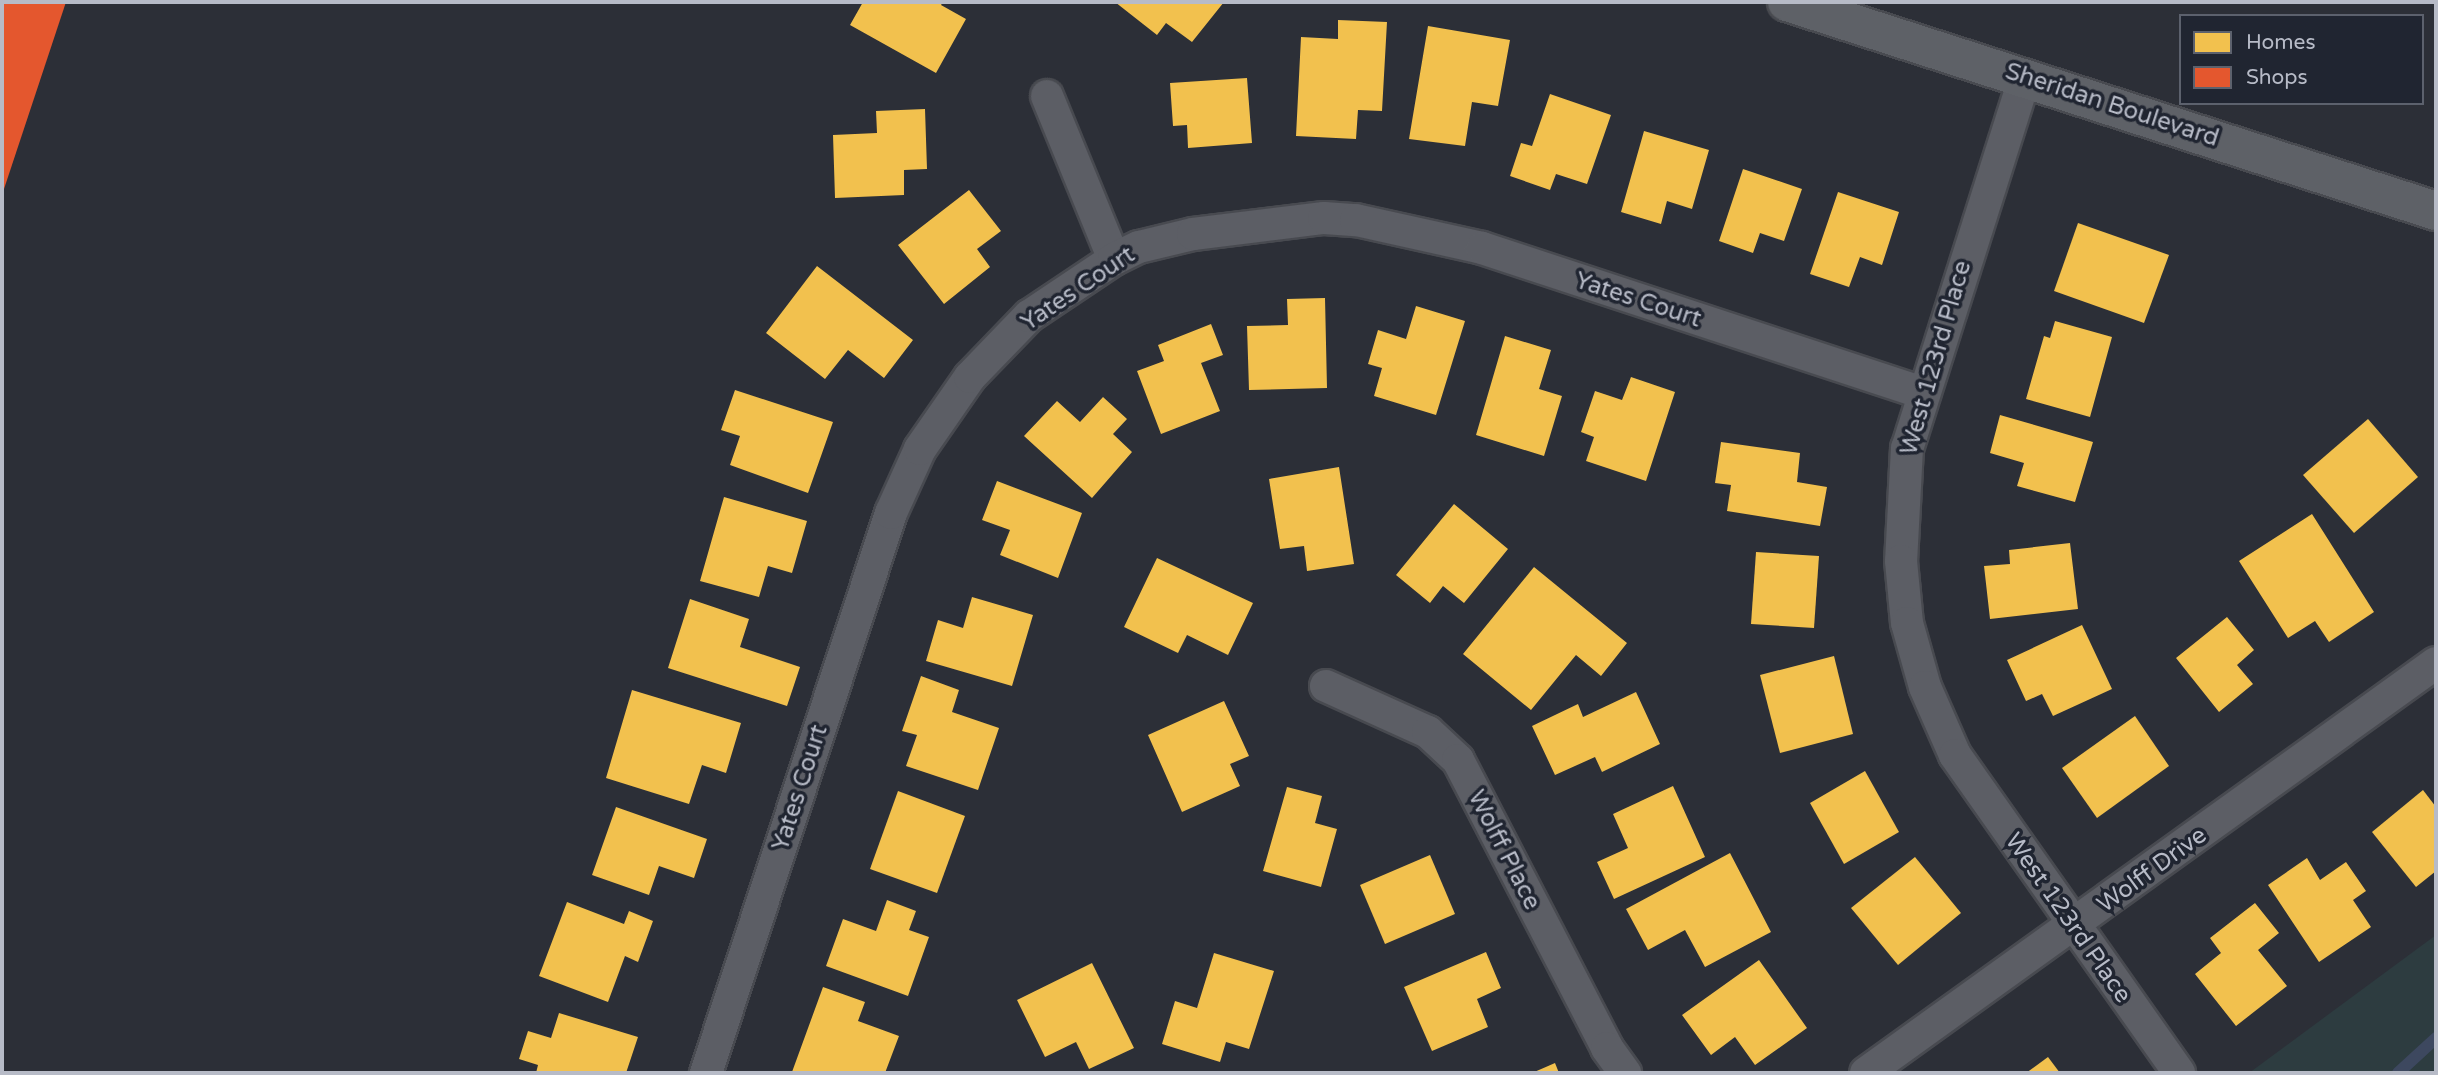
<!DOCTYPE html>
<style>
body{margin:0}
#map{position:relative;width:2438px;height:1075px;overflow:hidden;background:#2c2f37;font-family:"Varela Round",sans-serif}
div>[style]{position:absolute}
.green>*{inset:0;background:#2d3c40}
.homes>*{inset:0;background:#f2c14e}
.shops>*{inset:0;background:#e4572e}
.stream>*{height:12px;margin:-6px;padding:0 6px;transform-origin:6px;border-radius:6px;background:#3d485f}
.roads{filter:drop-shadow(2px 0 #484a50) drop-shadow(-2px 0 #484a50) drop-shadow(0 2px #484a50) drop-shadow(0 -2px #484a50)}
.minor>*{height:32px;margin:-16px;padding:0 16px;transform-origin:16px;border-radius:16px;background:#5c5e65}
.primary>*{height:38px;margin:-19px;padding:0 19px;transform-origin:19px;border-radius:19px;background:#5e6167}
span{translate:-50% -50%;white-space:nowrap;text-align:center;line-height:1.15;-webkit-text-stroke:7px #202531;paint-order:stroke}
.street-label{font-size:24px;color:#b7bbc7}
.frame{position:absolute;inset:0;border:4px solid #b7bbc7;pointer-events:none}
.legend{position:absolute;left:2179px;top:14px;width:245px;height:91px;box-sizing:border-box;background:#202531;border:2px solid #5c616d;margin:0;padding:9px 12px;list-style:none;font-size:21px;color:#b7bbc7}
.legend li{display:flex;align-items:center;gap:14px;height:35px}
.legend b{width:35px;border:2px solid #5c616d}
</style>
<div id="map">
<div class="green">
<i style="clip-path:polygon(2436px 935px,2436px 1073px,2249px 1073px)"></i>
</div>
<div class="homes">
<i style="clip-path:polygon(863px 2px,943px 2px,941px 5px,966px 19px,936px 73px,850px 25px)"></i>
<i style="clip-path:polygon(1115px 2px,1224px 2px,1192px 42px,1166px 23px,1157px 35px)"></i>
<i style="clip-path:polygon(1338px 20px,1387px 22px,1382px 111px,1358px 110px,1356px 139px,1296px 136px,1301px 37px,1338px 39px)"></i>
<i style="clip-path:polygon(1428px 26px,1510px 40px,1498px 106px,1472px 102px,1465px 146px,1409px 139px)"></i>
<i style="clip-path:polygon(1247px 78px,1252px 143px,1188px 148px,1187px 125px,1173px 126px,1170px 83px)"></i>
<i style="clip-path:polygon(1550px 94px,1611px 115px,1587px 184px,1556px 174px,1550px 190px,1510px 176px,1521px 143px,1532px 146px)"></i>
<i style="clip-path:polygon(925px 109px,927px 169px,904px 170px,904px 195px,835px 198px,833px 135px,877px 133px,876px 111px)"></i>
<i style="clip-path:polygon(1644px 131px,1709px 150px,1692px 209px,1667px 201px,1661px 224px,1621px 212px)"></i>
<i style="clip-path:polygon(1743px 169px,1802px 189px,1784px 241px,1760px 233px,1753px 253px,1719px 241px)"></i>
<i style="clip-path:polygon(969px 190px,1001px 231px,977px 249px,990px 267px,944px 304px,898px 245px)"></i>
<i style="clip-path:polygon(1838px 192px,1899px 212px,1882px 265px,1860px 257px,1849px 287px,1810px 274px)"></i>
<i style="clip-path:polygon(2078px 223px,2169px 255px,2144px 323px,2054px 291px)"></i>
<i style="clip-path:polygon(817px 266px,913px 340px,884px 378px,848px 350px,825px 379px,766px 333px)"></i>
<i style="clip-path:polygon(1325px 298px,1327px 388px,1249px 390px,1247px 326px,1288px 325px,1287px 299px)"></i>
<i style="clip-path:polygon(1416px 306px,1465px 321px,1436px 415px,1374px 396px,1382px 368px,1368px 364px,1378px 330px,1406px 339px)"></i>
<i style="clip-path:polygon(2055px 321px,2112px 337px,2090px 417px,2026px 399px,2044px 336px,2050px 338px)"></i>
<i style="clip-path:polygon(1211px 324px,1223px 355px,1201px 363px,1220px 411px,1161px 434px,1137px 371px,1164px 361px,1158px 345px)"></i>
<i style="clip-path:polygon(1505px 336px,1551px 350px,1539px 389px,1562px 396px,1544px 456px,1476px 435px)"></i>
<i style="clip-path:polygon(1631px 377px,1675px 392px,1646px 481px,1586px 461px,1594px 437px,1581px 432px,1595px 391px,1622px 400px)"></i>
<i style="clip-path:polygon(735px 390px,833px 422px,808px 493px,730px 465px,740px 436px,721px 430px)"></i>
<i style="clip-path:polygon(1103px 397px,1127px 419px,1113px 434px,1132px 452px,1092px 498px,1024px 436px,1057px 401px,1080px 422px)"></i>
<i style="clip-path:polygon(2000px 415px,2093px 442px,2075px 502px,2017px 486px,2024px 463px,1990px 453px)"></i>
<i style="clip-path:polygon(2368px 419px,2418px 477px,2354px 533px,2303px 475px)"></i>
<i style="clip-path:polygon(1721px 442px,1800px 453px,1797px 482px,1827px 487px,1820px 526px,1727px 511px,1731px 485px,1715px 483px)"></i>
<i style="clip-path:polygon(1339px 467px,1354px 564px,1307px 571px,1304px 546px,1280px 549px,1269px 479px)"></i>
<i style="clip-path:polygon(997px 481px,1082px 513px,1058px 578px,1000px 555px,1010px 530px,982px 520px)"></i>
<i style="clip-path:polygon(724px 497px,807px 521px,792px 573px,768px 566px,759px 597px,700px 581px)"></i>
<i style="clip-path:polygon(1454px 504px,1508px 549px,1464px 603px,1443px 586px,1430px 603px,1396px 575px)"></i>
<i style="clip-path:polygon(2312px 514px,2374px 612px,2329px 642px,2315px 621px,2288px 638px,2239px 561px)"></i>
<i style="clip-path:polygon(2070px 543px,2078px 609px,1990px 619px,1984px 566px,2010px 564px,2009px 550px)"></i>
<i style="clip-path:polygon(1756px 552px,1819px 556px,1814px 628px,1751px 624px)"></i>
<i style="clip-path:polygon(1157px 558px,1253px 603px,1228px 655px,1187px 635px,1178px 653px,1124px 627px)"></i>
<i style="clip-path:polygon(1534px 567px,1627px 643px,1601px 676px,1576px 655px,1531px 710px,1463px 654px)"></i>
<i style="clip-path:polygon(972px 597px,1033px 615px,1012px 686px,926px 661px,938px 620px,963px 628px)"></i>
<i style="clip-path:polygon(690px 599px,749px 619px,740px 647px,800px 667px,787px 706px,668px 668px)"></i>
<i style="clip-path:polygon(2227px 617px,2254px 650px,2237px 665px,2253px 684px,2219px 712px,2176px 658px)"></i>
<i style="clip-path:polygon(2082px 625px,2112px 689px,2053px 716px,2042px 694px,2026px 701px,2007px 660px)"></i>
<i style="clip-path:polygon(1834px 656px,1853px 734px,1780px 753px,1760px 675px)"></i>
<i style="clip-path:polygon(921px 676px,959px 690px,952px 712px,999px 728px,978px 790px,906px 766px,917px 735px,902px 731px)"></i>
<i style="clip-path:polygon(632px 690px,741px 723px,726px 773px,702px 765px,689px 804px,606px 778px)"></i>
<i style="clip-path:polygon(1636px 692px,1660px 744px,1602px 772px,1595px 757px,1555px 775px,1532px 726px,1578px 704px,1583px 717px)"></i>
<i style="clip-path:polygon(1224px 701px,1249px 756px,1230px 764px,1240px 786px,1182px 812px,1148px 735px)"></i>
<i style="clip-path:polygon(2135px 716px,2169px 766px,2097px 818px,2062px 768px)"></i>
<i style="clip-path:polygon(1865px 771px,1899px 832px,1844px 864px,1810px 803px)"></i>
<i style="clip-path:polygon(1673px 786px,1705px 857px,1614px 899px,1597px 862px,1628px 848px,1613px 814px)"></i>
<i style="clip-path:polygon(1287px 787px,1322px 796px,1315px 823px,1337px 829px,1321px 887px,1263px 871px)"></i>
<i style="clip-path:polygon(2423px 790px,2436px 807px,2436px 871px,2416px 887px,2372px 832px)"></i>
<i style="clip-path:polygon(898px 791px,965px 816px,937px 893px,870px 869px)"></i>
<i style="clip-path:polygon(616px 807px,707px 839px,694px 878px,659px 866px,649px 895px,592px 875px)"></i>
<i style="clip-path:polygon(1730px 853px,1771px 932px,1705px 967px,1685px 930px,1648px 950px,1626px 909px)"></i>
<i style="clip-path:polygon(1430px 855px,1455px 914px,1385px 944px,1360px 885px)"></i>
<i style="clip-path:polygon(1915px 857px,1961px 913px,1898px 965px,1851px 908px)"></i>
<i style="clip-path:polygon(2307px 858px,2320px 880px,2346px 862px,2366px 891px,2353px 900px,2371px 927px,2319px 962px,2268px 885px)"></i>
<i style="clip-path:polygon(887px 900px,916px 911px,909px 930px,929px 937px,908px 996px,826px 966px,843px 919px,876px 931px)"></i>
<i style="clip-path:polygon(567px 902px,624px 924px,629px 911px,653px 921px,638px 962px,625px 956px,608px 1002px,539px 976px)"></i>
<i style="clip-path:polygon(2255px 903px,2279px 933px,2258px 950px,2287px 986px,2236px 1026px,2195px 974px,2221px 953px,2210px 938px)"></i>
<i style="clip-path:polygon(1486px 952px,1501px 988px,1477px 999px,1488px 1027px,1432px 1051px,1404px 987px)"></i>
<i style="clip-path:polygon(1214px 953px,1274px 971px,1249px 1049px,1226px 1042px,1220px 1062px,1162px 1044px,1175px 1001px,1197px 1008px)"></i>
<i style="clip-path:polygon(1759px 960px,1807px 1028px,1755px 1065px,1735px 1037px,1711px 1055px,1682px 1015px)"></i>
<i style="clip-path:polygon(1092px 963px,1134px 1048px,1089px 1069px,1076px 1042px,1045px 1057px,1017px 1000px)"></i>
<i style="clip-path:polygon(823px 987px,865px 1002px,858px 1021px,899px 1036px,885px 1073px,792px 1072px)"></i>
<i style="clip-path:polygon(559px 1013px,638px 1037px,626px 1073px,536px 1073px,538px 1065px,519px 1059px,528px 1031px,551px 1038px)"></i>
<i style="clip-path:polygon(2048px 1057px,2060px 1073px,2026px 1073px)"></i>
<i style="clip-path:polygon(1555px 1063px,1559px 1073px,1532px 1073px)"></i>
</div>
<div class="shops">
<i style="clip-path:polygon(2px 2px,66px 2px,2px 195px)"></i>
</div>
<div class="stream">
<i style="left:2398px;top:1073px;width:52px;rotate:-42.6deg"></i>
</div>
<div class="roads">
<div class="minor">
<i style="left:2025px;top:77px;width:389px;rotate:107.6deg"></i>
<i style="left:1907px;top:448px;width:113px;rotate:93deg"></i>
<i style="left:1901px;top:561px;width:62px;rotate:84.5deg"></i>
<i style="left:1907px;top:623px;width:66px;rotate:74.3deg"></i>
<i style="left:1925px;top:687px;width:74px;rotate:66.2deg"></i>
<i style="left:1955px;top:755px;width:389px;rotate:54.8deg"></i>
<i style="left:1047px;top:96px;width:176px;rotate:67.7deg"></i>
<i style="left:1326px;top:686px;width:112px;rotate:24.3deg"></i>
<i style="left:1428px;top:732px;width:41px;rotate:43deg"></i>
<i style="left:1458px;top:760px;width:324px;rotate:62.6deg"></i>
<i style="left:1607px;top:1048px;width:31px;rotate:54deg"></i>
<i style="left:706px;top:1073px;width:590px;rotate:-71.72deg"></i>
<i style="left:891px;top:513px;width:70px;rotate:-65.6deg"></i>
<i style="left:920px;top:449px;width:88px;rotate:-55.2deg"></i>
<i style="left:970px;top:377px;width:85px;rotate:-46deg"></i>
<i style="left:1029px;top:316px;width:102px;rotate:-33.8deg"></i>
<i style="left:1114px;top:259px;width:28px;rotate:-26deg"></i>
<i style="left:1139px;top:247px;width:56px;rotate:-13.5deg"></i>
<i style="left:1193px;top:234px;width:132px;rotate:-7deg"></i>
<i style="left:1324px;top:218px;width:32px;rotate:4deg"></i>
<i style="left:1356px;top:220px;width:129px;rotate:12.5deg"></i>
<i style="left:1482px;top:248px;width:464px;rotate:18.2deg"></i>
<i style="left:1866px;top:1073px;width:702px;rotate:-35.73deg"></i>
</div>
<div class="primary">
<i style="left:1787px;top:2px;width:682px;rotate:17.85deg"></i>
</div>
</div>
<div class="street-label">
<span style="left:2112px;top:105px;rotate:18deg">Sheridan Boulevard</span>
<span style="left:1078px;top:289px;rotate:-34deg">Yates Court</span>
<span style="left:1638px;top:300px;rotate:18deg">Yates Court</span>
<span style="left:1936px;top:358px;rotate:-74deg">West 123rd Place</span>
<span style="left:800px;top:788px;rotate:-72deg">Yates Court</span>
<span style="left:1504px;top:850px;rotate:63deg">Wolff Place</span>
<span style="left:2152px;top:870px;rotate:-36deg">Wolff Drive</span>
<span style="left:2068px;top:918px;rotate:55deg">West 123rd Place</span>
</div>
<div class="frame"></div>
<ul class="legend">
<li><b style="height:19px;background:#f2c14e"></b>Homes</li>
<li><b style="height:19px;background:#e4572e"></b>Shops</li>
</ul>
</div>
